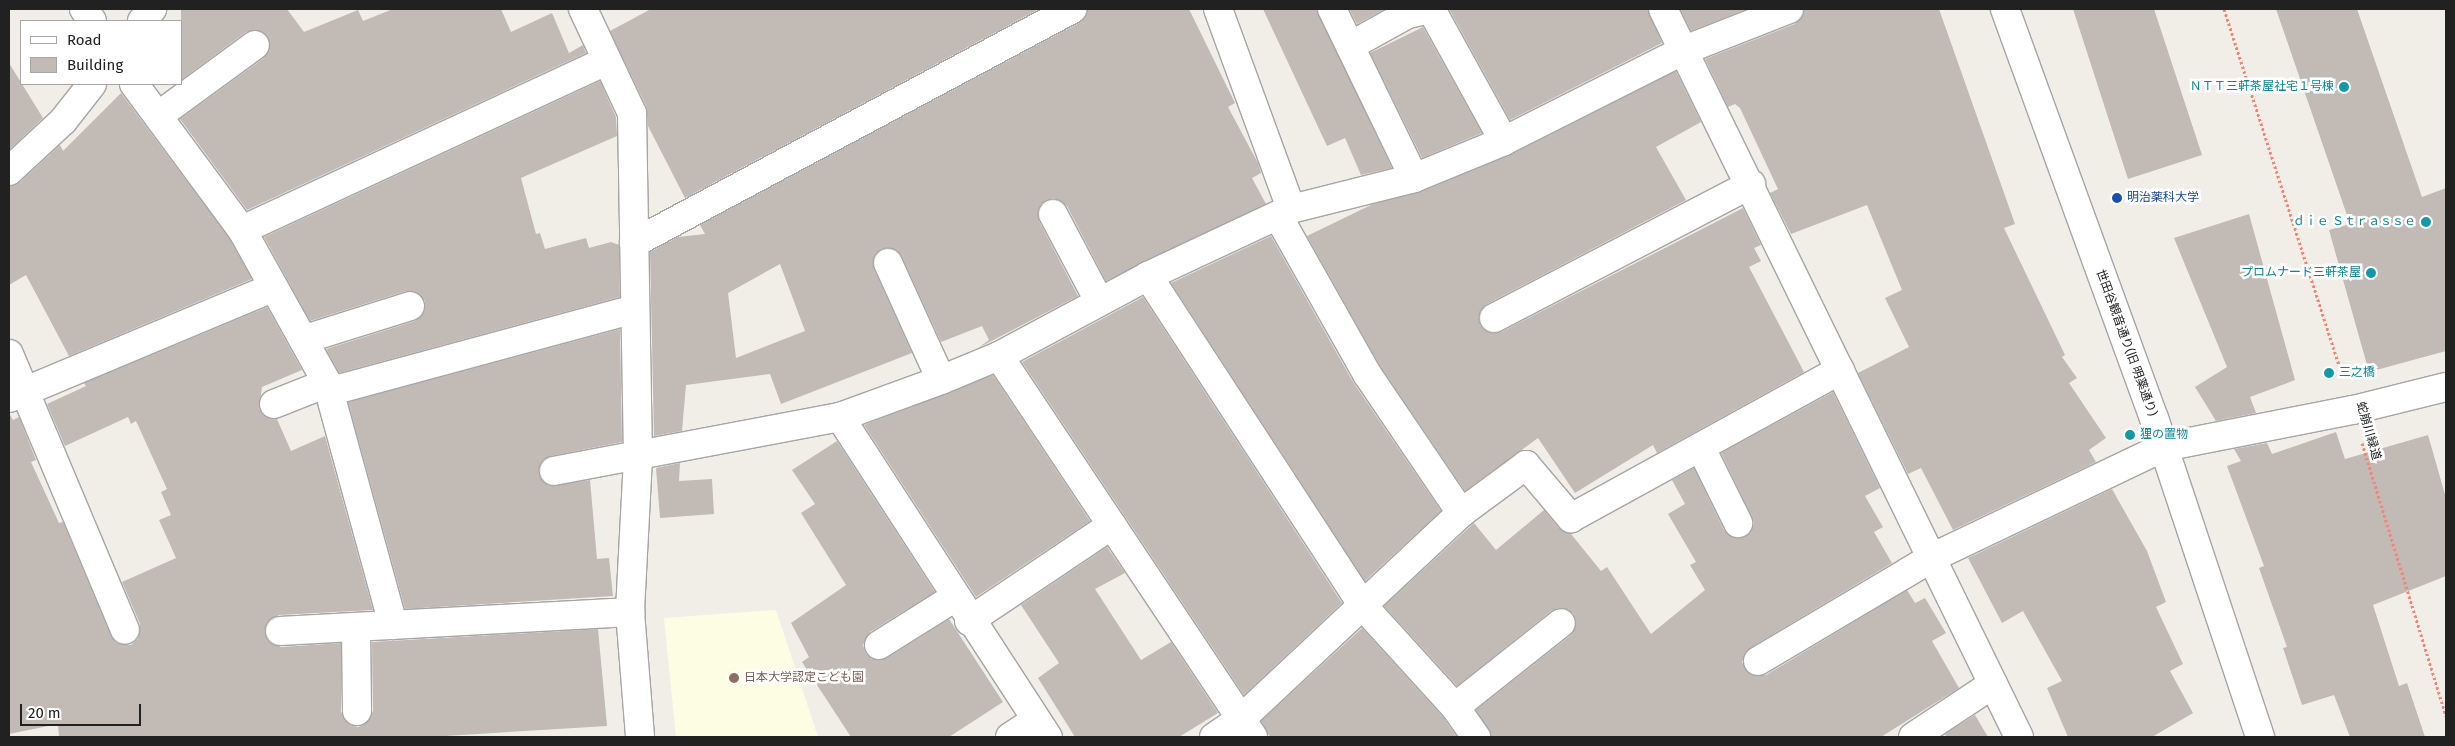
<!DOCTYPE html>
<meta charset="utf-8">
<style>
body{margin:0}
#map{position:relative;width:2455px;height:746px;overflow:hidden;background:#f1eee8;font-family:"Fira Sans","Noto Sans JP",sans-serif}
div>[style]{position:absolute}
.education>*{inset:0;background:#fdfde4}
.building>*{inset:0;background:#c1bab5}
.path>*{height:3px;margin-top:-1.5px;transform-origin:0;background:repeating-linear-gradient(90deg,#f28578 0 2.5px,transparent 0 5px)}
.roads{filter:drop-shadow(1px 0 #a5a5a5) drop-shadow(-1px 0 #a5a5a5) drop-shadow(0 1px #a5a5a5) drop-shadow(0 -1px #a5a5a5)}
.minor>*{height:28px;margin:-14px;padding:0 14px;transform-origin:14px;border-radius:14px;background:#fff}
.dots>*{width:14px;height:14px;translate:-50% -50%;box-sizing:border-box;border:2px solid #fff;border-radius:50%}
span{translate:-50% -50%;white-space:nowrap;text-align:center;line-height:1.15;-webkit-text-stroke:5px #fff;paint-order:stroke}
.culture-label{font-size:12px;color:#0d838f}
.right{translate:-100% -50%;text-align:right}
.left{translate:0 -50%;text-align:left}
.transit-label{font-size:12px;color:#164399}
.street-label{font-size:12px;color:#212121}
.education-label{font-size:12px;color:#785e54}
.frame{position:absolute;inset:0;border:10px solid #212121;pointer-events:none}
.legend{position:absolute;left:20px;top:20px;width:162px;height:65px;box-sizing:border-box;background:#fff;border:1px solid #a6a6a6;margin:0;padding:6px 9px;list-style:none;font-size:15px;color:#212121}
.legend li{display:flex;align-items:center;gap:10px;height:25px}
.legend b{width:25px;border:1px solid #a6a6a6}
.scale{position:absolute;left:20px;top:704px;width:121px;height:22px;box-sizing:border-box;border:2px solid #212121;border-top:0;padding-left:6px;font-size:15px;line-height:18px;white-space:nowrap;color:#212121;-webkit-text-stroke:4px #fff;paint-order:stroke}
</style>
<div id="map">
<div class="education">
<i style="clip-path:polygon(776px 610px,818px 737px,676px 737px,664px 618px)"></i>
</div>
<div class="building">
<i style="clip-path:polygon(181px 9px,287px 9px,304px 32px,358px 10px,363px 21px,393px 9px,501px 9px,511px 32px,552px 13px,569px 53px,583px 45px,586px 53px,247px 210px,180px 119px,264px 58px,270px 43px,261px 31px,246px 32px,181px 80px)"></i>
<i style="clip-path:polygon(651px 9px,1039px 9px,685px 198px,648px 126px,646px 106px,610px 31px)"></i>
<i style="clip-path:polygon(evenodd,1088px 9px,1189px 9px,1235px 103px,1228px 107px,1258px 163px,1261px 173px,1252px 178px,1266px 204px,1106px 281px,1067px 206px,1054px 198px,1046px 200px,1040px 206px,1039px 221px,1078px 296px,978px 348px,989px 340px,982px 326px,941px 342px,902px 257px,897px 250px,882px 249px,875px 254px,874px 269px,912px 353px,781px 404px,770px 374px,686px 385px,682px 431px,654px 436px,650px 252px,678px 237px,705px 234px,700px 225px,1079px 23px,1088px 9px,780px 264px,805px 331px,736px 358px,728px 293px,780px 264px)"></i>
<i style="clip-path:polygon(1263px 9px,1317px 9px,1392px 168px,1361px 175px,1345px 138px,1327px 146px)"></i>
<i style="clip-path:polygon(1349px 9px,1385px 9px,1357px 24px)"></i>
<i style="clip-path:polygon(1449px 9px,1648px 9px,1662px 43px,1510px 120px)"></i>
<i style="clip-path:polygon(1680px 9px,1747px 9px,1691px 31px)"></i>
<i style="clip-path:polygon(1804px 9px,1939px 9px,2015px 224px,2004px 228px,2065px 355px,2062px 357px,2077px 378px,2069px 383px,2106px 438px,2089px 450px,2096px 462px,1953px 530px,1921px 468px,1908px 474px,1858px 373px,1909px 347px,1885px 298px,1902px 290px,1867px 205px,1791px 234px,1770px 193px,1778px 189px,1740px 108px,1735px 104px,1728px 107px,1705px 59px,1795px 24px)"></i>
<i style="clip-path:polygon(2073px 9px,2154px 9px,2202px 155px,2128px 179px)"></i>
<i style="clip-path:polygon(2276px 9px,2357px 9px,2422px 197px,2446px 188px,2446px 351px,2369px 372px,2329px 230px,2350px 224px)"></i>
<i style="clip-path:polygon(1423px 27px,1482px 133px,1422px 158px,1370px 53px)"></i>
<i style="clip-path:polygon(9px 63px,43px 118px,9px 150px)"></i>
<i style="clip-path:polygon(1676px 71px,1701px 122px,1656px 147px,1686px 200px,1487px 304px,1481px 310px,1480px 325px,1486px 331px,1501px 332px,1743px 208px,1761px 245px,1754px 248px,1761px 261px,1749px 267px,1804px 372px,1657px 453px,1653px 445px,1575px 493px,1538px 438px,1465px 491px,1380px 366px,1307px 236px,1373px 204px,1420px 192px,1510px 155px)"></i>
<i style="clip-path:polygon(600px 81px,616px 117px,617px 136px,521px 178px,536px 234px,540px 233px,545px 249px,586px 238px,589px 248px,611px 242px,619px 245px,620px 297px,339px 373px,326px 349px,415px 321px,425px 310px,425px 301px,414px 291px,406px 291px,310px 321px,264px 237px)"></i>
<i style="clip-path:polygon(121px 93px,229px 238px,252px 279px,69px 356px,26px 275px,9px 285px,9px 186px,20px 182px,60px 145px,63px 151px)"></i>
<i style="clip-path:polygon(2249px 214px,2295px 380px,2250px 397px,2256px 413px,2216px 421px,2195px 387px,2227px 367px,2174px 238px)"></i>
<i style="clip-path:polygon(1271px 236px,1353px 382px,1441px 511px,1365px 581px,1171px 283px)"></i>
<i style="clip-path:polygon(1143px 297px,1342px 603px,1244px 695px,1022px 362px)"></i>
<i style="clip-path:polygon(267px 307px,302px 370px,262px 387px,259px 409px,265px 416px,277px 419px,291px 451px,325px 436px,373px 610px,279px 615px,266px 624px,267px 640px,281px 647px,341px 643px,341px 712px,349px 724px,358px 727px,365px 724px,373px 711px,372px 642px,598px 629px,607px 726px,429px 737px,59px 737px,58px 724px,9px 734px,9px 413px,13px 420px,19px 417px,36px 460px,31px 462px,59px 523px,63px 522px,111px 636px,116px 643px,131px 645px,138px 639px,140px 624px,122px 582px,176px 558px,159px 520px,171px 515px,161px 492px,167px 489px,136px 421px,131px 424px,128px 417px,65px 446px,47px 404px,86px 386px,84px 383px)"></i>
<i style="clip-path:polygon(620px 329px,622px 442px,551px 456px,543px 460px,539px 473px,549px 486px,590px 480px,597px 559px,609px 558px,613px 596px,405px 609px,348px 402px)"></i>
<i style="clip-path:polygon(993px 375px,1090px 521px,976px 597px,864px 425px)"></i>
<i style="clip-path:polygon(1833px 392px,1880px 488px,1865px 496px,1883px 527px,1874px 532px,1892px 563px,1750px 648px,1742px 662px,1750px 674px,1766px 675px,1907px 590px,1915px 603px,1925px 598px,1946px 633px,1932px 641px,1959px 688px,1881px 737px,1491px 737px,1476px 710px,1571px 635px,1576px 621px,1573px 613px,1559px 608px,1551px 611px,1457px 686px,1384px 606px,1474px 523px,1496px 550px,1544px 510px,1559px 528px,1571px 534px,1601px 571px,1607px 567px,1651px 634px,1705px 590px,1690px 565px,1696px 562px,1668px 514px,1685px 504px,1672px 480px,1694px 468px,1724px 530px,1736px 538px,1745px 537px,1754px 524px,1752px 517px,1721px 453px)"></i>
<i style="clip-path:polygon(2336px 432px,2345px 459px,2428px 435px,2446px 498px,2446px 576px,2373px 605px,2399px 686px,2407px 683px,2425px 737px,2350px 737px,2334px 695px,2302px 705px,2283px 648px,2287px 647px,2259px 568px,2264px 566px,2227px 466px,2241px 461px,2234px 449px,2267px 443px,2272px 454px)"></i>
<i style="clip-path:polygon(837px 441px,935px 592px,870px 632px,863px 645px,866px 654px,872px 659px,887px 658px,949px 619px,1003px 702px,949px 737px,851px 737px,802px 662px,809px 657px,791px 623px,846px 585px,801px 513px,815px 504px,792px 470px)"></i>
<i style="clip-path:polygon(680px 463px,679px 481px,712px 479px,714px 514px,660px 518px,656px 468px)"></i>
<i style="clip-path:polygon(2112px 489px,2147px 551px,2166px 602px,2156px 607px,2183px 664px,2170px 671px,2193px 713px,2152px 737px,2068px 737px,2047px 688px,2062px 681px,2023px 611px,2002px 623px,1968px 558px)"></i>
<i style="clip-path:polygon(1107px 547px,1125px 573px,1095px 589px,1141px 660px,1171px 642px,1218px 713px,1179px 737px,1075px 737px,1038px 678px,1059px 663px,1021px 605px)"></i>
<i style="clip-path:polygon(1362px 628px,1443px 717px,1457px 737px,1271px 737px,1268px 734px,1261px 721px)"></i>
<i style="clip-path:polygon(1975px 715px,1988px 737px,1947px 737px,1945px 734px)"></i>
</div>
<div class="path">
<i style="left:2224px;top:9px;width:387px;rotate:72.1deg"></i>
<i style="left:2362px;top:443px;width:286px;rotate:72.9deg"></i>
</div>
<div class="roads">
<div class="minor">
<i style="left:84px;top:9px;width:14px;rotate:56deg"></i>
<i style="left:583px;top:9px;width:115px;rotate:64.8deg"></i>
<i style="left:632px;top:113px;width:345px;rotate:89deg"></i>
<i style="left:638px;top:458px;width:154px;rotate:93deg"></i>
<i style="left:630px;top:612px;width:125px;rotate:85.4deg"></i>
<i style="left:1218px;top:9px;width:213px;rotate:69.9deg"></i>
<i style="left:1332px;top:9px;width:188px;rotate:64.1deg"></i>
<i style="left:1431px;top:9px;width:151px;rotate:61.1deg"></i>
<i style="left:1663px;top:9px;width:810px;rotate:63.94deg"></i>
<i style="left:2005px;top:9px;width:435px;rotate:70deg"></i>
<i style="left:2154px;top:418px;width:336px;rotate:71.6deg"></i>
<i style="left:142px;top:21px;width:16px;rotate:-50deg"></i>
<i style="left:1350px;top:46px;width:66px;rotate:-28.9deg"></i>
<i style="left:1408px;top:14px;width:23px;rotate:-13deg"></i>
<i style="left:134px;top:84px;width:182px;rotate:53.5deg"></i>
<i style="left:242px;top:230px;width:175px;rotate:60.9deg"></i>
<i style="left:327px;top:383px;width:251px;rotate:74.7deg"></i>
<i style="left:158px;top:116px;width:120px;rotate:-36.2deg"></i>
<i style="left:9px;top:171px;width:74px;rotate:-42.8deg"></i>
<i style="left:63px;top:121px;width:47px;rotate:-51.9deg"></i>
<i style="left:1053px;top:214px;width:98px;rotate:62.1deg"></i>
<i style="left:1278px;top:216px;width:181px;rotate:60.6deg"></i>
<i style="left:1367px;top:374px;width:168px;rotate:55.9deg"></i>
<i style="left:242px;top:230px;width:401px;rotate:-24.9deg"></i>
<i style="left:634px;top:243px;width:497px;rotate:-28.1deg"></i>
<i style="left:888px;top:263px;width:128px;rotate:65.6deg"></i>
<i style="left:1148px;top:276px;width:394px;rotate:56.9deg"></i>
<i style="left:1363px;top:606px;width:137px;rotate:47.7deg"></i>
<i style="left:1455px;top:707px;width:37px;rotate:55deg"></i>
<i style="left:1494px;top:318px;width:290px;rotate:-27.5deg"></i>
<i style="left:305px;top:339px;width:110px;rotate:-17.4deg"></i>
<i style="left:9px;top:354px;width:299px;rotate:67.2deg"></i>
<i style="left:999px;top:356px;width:458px;rotate:56.3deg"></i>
<i style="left:331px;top:391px;width:314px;rotate:-15.1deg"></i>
<i style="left:9px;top:398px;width:287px;rotate:-22.7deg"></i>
<i style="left:274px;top:404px;width:57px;rotate:-21.6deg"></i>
<i style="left:840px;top:417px;width:382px;rotate:57deg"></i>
<i style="left:1701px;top:448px;width:84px;rotate:63.7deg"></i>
<i style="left:554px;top:471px;width:291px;rotate:-10.7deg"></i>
<i style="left:840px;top:417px;width:108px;rotate:-20.1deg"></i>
<i style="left:941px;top:380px;width:63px;rotate:-22.5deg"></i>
<i style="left:999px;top:356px;width:169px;rotate:-28.2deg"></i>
<i style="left:1148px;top:276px;width:158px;rotate:-25.1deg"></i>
<i style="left:1291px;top:209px;width:127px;rotate:-14.1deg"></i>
<i style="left:1414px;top:178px;width:97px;rotate:-22.3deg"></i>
<i style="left:1504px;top:141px;width:199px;rotate:-26.8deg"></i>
<i style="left:1682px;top:51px;width:115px;rotate:-21.4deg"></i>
<i style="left:969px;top:621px;width:172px;rotate:-33.9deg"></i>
<i style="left:356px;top:629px;width:82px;rotate:89.3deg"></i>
<i style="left:280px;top:631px;width:351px;rotate:-3.1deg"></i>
<i style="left:879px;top:645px;width:89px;rotate:-32.1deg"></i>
<i style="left:1758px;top:661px;width:204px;rotate:-30.7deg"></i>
<i style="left:1933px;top:557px;width:256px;rotate:-25.5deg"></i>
<i style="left:2164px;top:447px;width:193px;rotate:-11.1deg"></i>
<i style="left:2353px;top:410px;width:96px;rotate:-13.9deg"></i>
<i style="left:1455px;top:707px;width:135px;rotate:-38.4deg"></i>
<i style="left:1010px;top:737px;width:31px;rotate:-33deg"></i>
<i style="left:1214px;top:737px;width:32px;rotate:-34deg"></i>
<i style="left:1241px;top:719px;width:301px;rotate:-43.1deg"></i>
<i style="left:1461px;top:513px;width:81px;rotate:-36.4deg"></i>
<i style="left:1526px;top:465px;width:70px;rotate:49.7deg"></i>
<i style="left:1571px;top:518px;width:307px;rotate:-28.8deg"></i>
<i style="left:1913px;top:737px;width:96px;rotate:-33.5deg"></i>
</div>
</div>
<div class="dots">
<i style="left:2344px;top:87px;background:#0f9aa8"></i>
<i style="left:2117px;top:198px;background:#1a4fb4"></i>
<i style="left:2426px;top:222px;background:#0f9aa8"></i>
<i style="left:2371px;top:273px;background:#0f9aa8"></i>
<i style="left:2329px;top:373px;background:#0f9aa8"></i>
<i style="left:2130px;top:435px;background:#0f9aa8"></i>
<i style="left:734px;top:678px;background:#8d6e63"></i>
</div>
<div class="culture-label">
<span class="right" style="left:2334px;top:87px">ＮＴＴ三軒茶屋社宅１号棟</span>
<span class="right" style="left:2416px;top:222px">ｄｉｅ Ｓｔｒａｓｓｅ</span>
<span class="right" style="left:2361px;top:273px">プロムナード三軒茶屋</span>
<span class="left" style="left:2339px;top:373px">三之橋</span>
<span class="left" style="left:2140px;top:435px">狸の置物</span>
</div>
<div class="transit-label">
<span class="left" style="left:2127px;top:198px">明治薬科大学</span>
</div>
<div class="street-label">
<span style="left:2126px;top:343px;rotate:70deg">世田谷観音通り(旧 明薬通り)</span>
<span style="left:2368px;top:431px;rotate:74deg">蛇崩川緑道</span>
</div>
<div class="education-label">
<span class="left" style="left:744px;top:678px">日本大学認定こども園</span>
</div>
<div class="frame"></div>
<ul class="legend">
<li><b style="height:6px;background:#fff"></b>Road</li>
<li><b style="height:14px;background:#c1bab5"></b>Building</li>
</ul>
<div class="scale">20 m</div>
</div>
